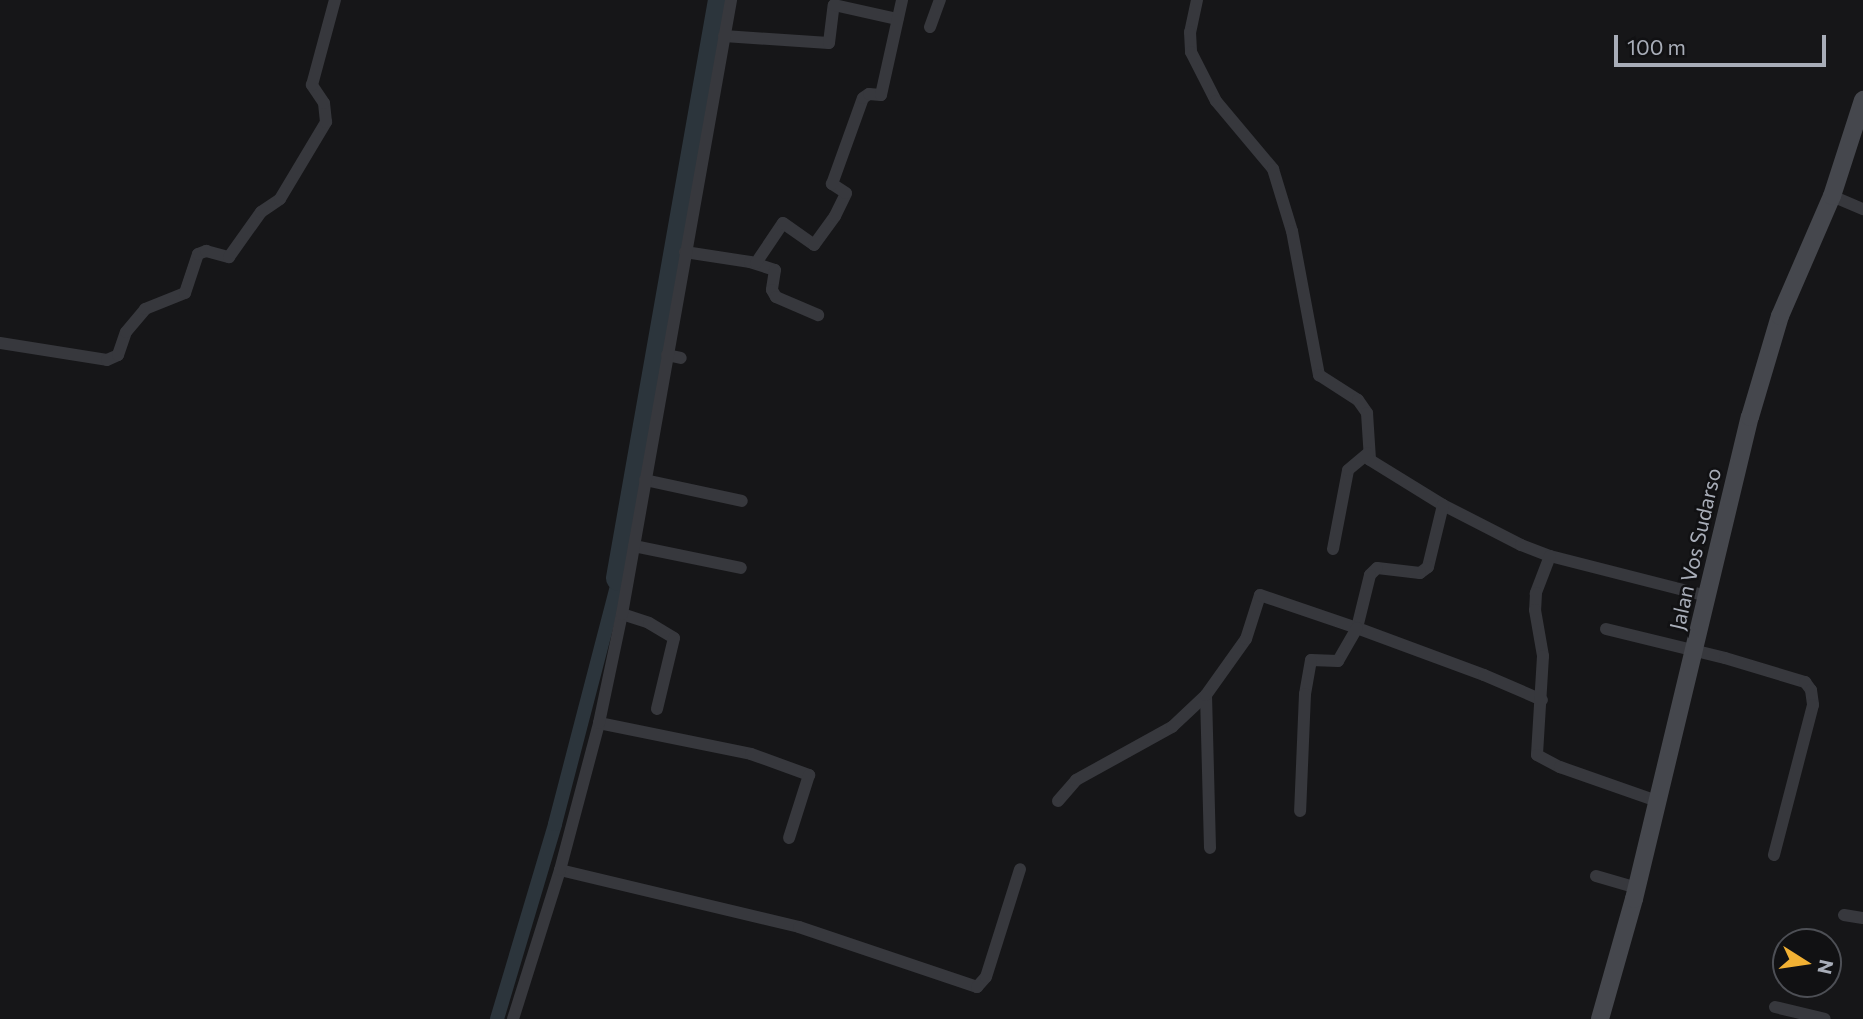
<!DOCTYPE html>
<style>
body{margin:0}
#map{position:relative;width:1863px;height:1019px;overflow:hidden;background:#161618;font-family:Commissioner,sans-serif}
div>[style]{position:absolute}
.canal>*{height:14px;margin:-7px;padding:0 7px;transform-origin:7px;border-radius:7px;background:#2c353c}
.river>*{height:26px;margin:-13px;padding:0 13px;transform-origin:13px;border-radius:13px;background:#2c353c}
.street>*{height:12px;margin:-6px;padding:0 6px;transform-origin:6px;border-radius:6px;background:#37383d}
.secondary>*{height:18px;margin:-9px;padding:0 9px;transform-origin:9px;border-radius:9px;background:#45474d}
span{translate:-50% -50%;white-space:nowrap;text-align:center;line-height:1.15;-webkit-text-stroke:5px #111113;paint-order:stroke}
.street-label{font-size:21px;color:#a8adb8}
.north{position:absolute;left:1772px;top:928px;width:70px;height:70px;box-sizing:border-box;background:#111113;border:2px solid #4d4f55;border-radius:50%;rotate:102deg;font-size:19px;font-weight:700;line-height:28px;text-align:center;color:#a8adb8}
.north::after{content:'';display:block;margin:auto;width:24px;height:32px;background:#f2b134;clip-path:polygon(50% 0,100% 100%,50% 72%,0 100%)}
.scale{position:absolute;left:1614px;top:35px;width:212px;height:32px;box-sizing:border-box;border:4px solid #a8adb8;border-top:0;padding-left:9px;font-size:21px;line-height:24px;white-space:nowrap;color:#a8adb8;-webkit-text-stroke:5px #111113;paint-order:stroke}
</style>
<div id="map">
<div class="canal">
<i style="left:497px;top:1019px;width:203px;rotate:-73.4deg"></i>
<i style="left:555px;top:824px;width:254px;rotate:-75.4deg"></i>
</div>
<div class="river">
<i style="left:619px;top:578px;width:587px;rotate:-79.99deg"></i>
</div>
<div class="street">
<i style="left:1197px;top:0;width:33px;rotate:102deg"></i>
<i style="left:1190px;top:32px;width:20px;rotate:87deg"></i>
<i style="left:1191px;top:52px;width:55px;rotate:63deg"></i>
<i style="left:1216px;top:101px;width:89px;rotate:50deg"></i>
<i style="left:1273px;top:169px;width:65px;rotate:73deg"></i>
<i style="left:1292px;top:231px;width:147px;rotate:79.4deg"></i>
<i style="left:1319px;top:375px;width:46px;rotate:32.7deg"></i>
<i style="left:1358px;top:400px;width:16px;rotate:55deg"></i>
<i style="left:1367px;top:413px;width:47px;rotate:86.3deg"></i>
<i style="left:1370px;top:460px;width:86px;rotate:31.7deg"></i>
<i style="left:1443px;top:505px;width:88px;rotate:27.1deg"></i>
<i style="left:1521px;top:545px;width:31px;rotate:21deg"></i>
<i style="left:1550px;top:556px;width:162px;rotate:14.3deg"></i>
<i style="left:930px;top:27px;width:29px;rotate:-70deg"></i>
<i style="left:724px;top:36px;width:105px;rotate:3.8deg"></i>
<i style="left:829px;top:43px;width:38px;rotate:-83deg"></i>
<i style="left:834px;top:5px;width:65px;rotate:12.5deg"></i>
<i style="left:1832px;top:196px;width:34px;rotate:23deg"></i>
<i style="left:685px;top:252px;width:66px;rotate:8.7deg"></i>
<i style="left:750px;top:262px;width:26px;rotate:18deg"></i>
<i style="left:775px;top:270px;width:20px;rotate:99deg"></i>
<i style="left:772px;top:290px;width:8px;rotate:60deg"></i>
<i style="left:776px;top:297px;width:46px;rotate:23.2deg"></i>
<i style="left:756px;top:263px;width:48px;rotate:-56deg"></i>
<i style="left:783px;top:223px;width:38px;rotate:35deg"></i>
<i style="left:814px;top:245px;width:36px;rotate:-54deg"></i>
<i style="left:835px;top:216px;width:25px;rotate:-64deg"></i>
<i style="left:846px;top:193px;width:17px;rotate:-147deg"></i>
<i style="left:832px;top:184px;width:91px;rotate:-70.2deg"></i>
<i style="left:863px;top:98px;width:7px;rotate:-34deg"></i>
<i style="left:869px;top:94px;width:12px;rotate:5deg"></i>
<i style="left:881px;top:95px;width:97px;rotate:-77.5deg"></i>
<i style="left:0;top:343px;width:108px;rotate:9deg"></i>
<i style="left:107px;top:360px;width:12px;rotate:-24deg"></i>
<i style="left:118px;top:355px;width:24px;rotate:-71deg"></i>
<i style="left:126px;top:332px;width:30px;rotate:-50deg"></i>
<i style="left:145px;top:309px;width:43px;rotate:-21.8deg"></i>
<i style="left:185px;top:293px;width:41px;rotate:-71.6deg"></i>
<i style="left:198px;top:254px;width:9px;rotate:-21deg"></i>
<i style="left:206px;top:251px;width:24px;rotate:15deg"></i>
<i style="left:229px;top:257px;width:55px;rotate:-54.6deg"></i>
<i style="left:261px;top:212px;width:23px;rotate:-34deg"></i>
<i style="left:280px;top:199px;width:90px;rotate:-59.1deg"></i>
<i style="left:326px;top:122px;width:19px;rotate:-96deg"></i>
<i style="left:324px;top:103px;width:22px;rotate:-124deg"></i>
<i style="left:312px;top:85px;width:88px;rotate:-74.9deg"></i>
<i style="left:667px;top:355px;width:14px;rotate:12deg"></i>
<i style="left:645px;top:480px;width:99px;rotate:12.2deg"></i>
<i style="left:1443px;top:505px;width:64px;rotate:103.6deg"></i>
<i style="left:1428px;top:567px;width:10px;rotate:143deg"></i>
<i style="left:1420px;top:573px;width:43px;rotate:-173.4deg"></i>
<i style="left:1377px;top:568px;width:10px;rotate:135deg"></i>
<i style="left:1370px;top:575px;width:55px;rotate:103.8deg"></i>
<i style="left:1357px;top:628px;width:135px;rotate:20.3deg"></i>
<i style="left:1484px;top:675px;width:63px;rotate:23.3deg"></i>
<i style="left:634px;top:546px;width:109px;rotate:11.6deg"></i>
<i style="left:1333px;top:549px;width:80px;rotate:-79.2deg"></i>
<i style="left:1348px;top:470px;width:26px;rotate:-40deg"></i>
<i style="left:1550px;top:556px;width:40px;rotate:111deg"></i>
<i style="left:1536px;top:593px;width:17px;rotate:93deg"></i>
<i style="left:1535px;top:610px;width:47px;rotate:80.1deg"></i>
<i style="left:1543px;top:656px;width:99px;rotate:93.5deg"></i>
<i style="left:1537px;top:755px;width:26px;rotate:28deg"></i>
<i style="left:1560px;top:767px;width:103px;rotate:19.3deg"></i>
<i style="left:622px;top:614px;width:28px;rotate:18deg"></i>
<i style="left:649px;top:623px;width:29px;rotate:31deg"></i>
<i style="left:674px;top:638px;width:73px;rotate:103.5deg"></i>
<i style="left:1606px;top:629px;width:122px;rotate:13.7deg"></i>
<i style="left:1725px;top:658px;width:84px;rotate:16.7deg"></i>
<i style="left:1805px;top:682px;width:10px;rotate:53deg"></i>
<i style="left:1811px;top:690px;width:15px;rotate:82deg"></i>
<i style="left:1813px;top:705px;width:155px;rotate:104.6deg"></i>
<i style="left:1206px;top:695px;width:153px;rotate:88.5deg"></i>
<i style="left:599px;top:723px;width:155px;rotate:11.5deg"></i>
<i style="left:751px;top:754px;width:62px;rotate:19.9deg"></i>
<i style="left:809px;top:775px;width:66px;rotate:107.6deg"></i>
<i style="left:1058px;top:801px;width:28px;rotate:-49deg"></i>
<i style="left:1076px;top:780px;width:110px;rotate:-28.9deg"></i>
<i style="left:1172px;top:727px;width:47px;rotate:-43.3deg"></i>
<i style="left:1206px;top:695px;width:69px;rotate:-54.5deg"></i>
<i style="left:1246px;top:639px;width:46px;rotate:-72.3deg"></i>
<i style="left:1260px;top:595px;width:102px;rotate:18.8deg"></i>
<i style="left:1357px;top:628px;width:38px;rotate:120deg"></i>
<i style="left:1338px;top:661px;width:27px;rotate:-178deg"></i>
<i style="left:1311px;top:660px;width:35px;rotate:100deg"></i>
<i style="left:1305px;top:694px;width:117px;rotate:92.4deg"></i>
<i style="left:560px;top:870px;width:246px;rotate:13.4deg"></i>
<i style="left:799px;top:927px;width:188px;rotate:18.6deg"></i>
<i style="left:977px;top:987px;width:13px;rotate:-48deg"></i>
<i style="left:986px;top:977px;width:113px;rotate:-72.5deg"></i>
<i style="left:1596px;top:876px;width:43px;rotate:16.3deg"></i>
<i style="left:1844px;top:915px;width:19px;rotate:9deg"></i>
<i style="left:1775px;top:1007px;width:51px;rotate:13.5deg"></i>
<i style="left:513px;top:1019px;width:156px;rotate:-72.5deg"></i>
<i style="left:560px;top:870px;width:152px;rotate:-75.1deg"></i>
<i style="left:599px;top:723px;width:111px;rotate:-78.1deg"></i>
<i style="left:622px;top:614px;width:624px;rotate:-79.93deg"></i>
</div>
<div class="secondary">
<i style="left:1600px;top:1019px;width:125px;rotate:-74.2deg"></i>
<i style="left:1634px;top:899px;width:496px;rotate:-76.5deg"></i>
<i style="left:1750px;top:417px;width:105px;rotate:-73.5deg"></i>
<i style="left:1780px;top:316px;width:131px;rotate:-66.6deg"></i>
<i style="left:1832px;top:196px;width:101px;rotate:-72.1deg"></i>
</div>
<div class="street-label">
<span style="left:1695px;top:549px;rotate:-77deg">Jalan Vos Sudarso</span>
</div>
<div class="north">N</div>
<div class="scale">100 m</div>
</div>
